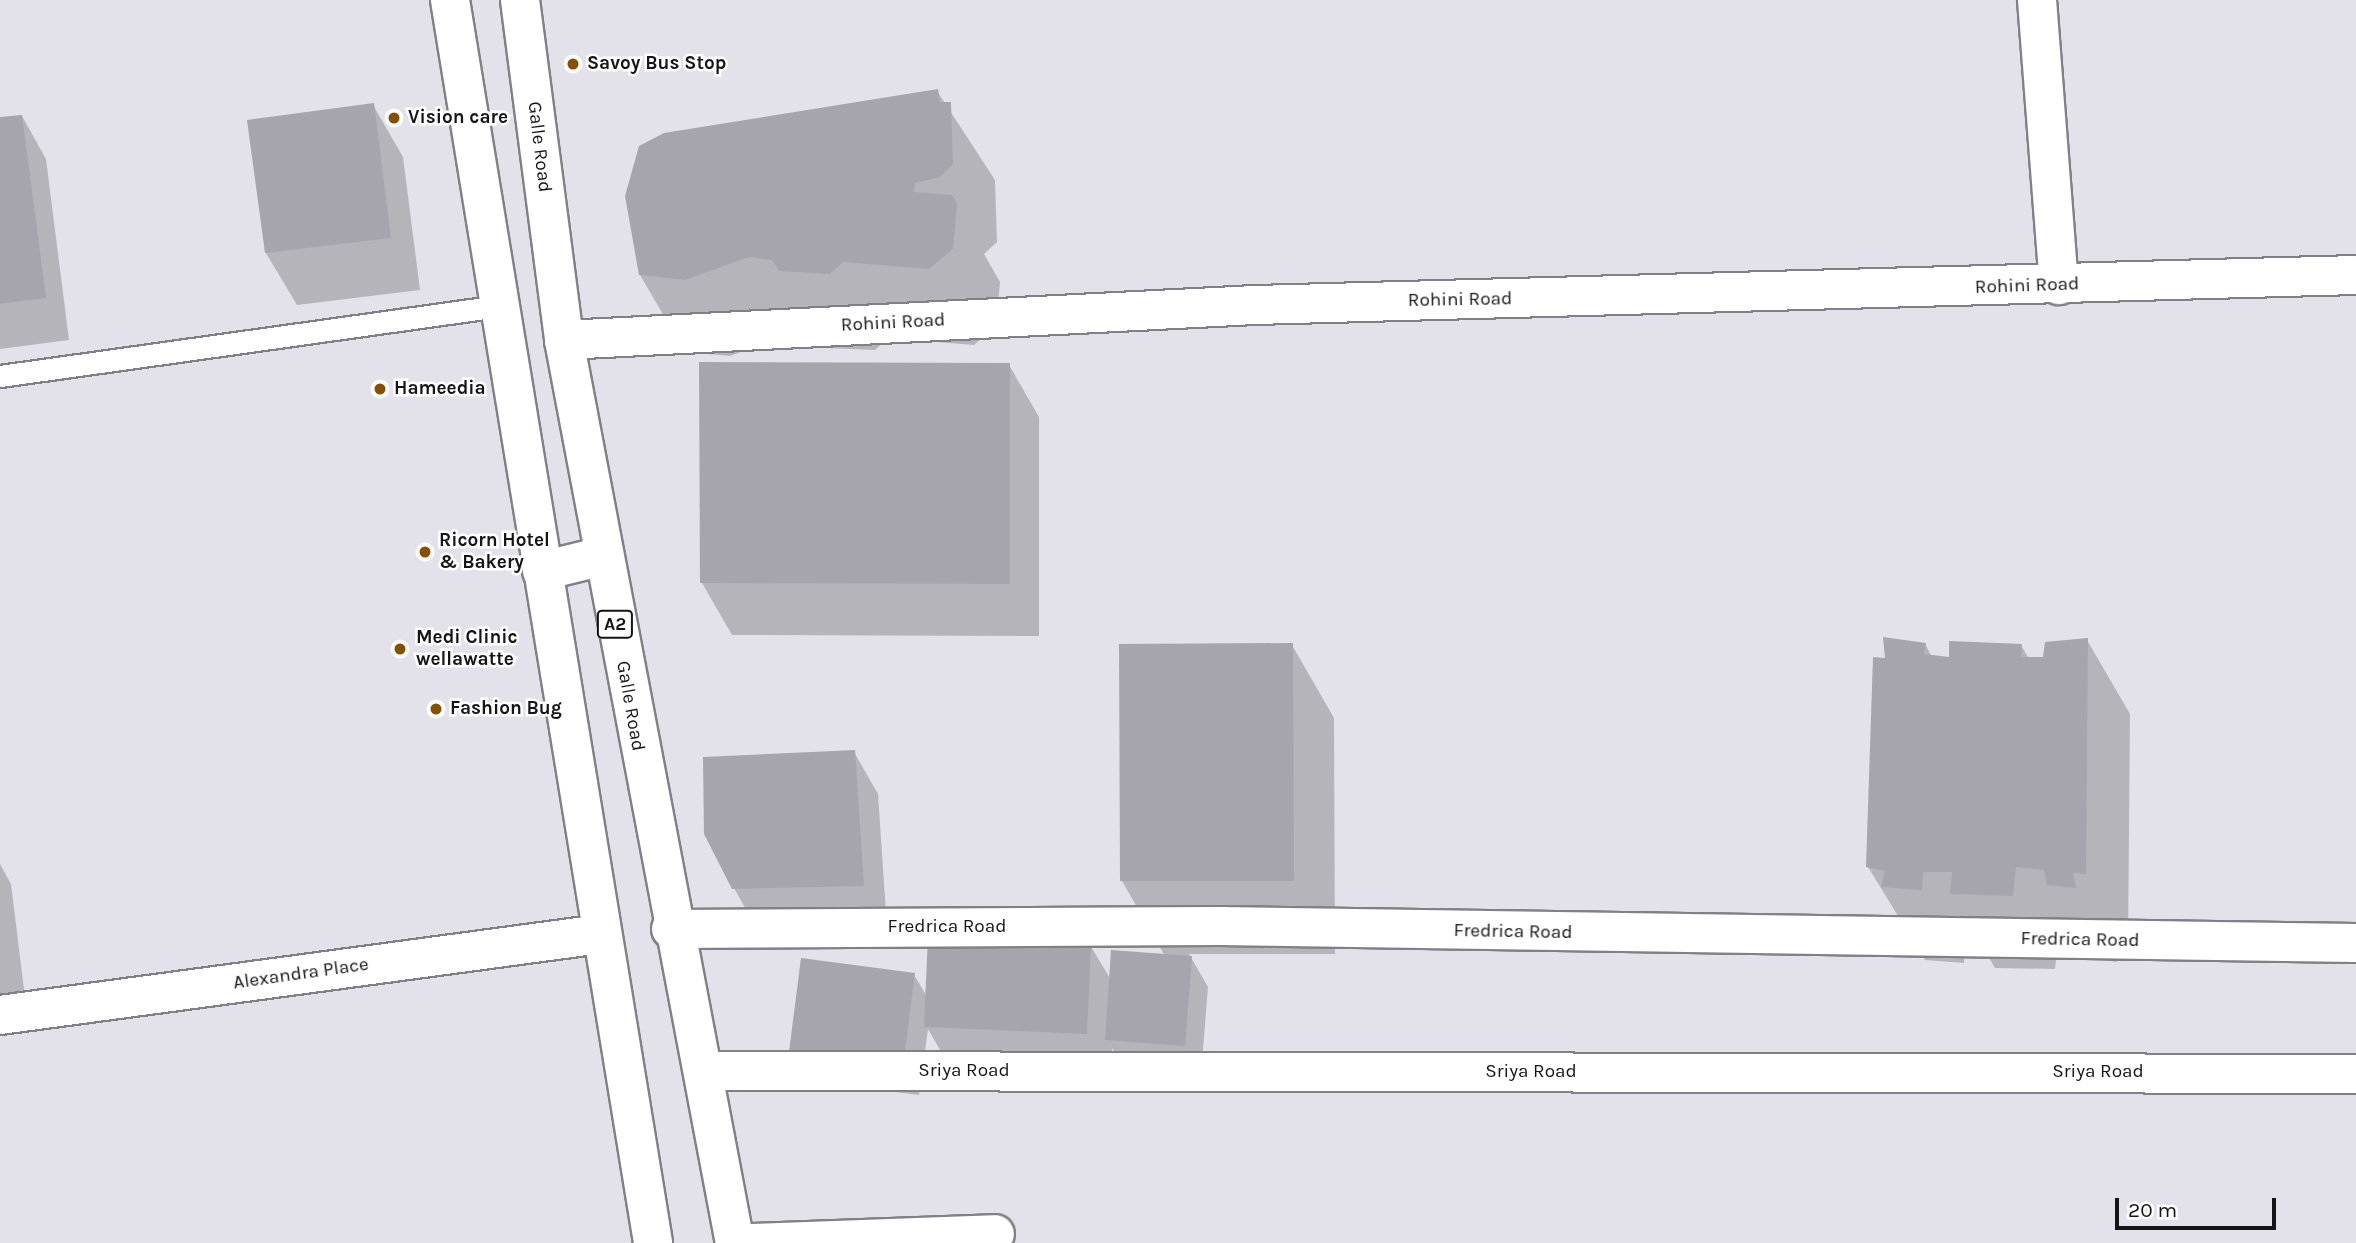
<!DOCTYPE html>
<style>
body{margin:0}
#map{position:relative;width:2356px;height:1243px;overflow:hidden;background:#e3e1ea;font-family:Karla,sans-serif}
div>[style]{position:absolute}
.shadow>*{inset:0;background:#0003}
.building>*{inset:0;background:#a6a5ad}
.roads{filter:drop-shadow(2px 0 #818087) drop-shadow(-2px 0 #818087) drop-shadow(0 2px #818087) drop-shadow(0 -2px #818087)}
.lane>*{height:21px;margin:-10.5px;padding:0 10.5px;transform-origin:10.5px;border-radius:10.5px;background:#fff}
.street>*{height:38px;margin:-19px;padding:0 19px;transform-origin:19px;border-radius:19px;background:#fff}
.highway>*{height:38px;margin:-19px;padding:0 19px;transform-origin:19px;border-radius:19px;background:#fff}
.dots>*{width:19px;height:19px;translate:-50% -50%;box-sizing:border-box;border:4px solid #fff;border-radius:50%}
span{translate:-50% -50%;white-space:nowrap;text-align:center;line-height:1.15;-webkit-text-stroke:5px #fff;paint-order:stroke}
.shield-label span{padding:2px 5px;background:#fff;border:2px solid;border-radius:5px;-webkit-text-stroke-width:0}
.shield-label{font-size:18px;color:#151417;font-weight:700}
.poi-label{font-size:19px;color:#151417;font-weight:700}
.left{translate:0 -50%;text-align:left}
.street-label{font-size:19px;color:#151417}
.scale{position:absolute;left:2115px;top:1198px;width:161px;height:32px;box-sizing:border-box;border:4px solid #151417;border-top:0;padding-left:9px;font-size:21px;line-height:24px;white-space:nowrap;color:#151417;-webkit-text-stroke:5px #fff;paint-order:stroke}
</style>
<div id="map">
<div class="shadow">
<i style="clip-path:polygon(937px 91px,995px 180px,997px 242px,984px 254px,1000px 282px,996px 326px,974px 345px,888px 338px,875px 350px,825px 348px,818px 337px,794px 333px,730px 356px,685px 352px,640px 275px)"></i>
<i style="clip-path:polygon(373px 105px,403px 157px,420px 290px,297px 305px,266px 253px,249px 121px)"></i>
<i style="clip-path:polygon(22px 116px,46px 159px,69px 340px,0 349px,0 119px)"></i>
<i style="clip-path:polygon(1009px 365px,1039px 417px,1039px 636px,732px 635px,702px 583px)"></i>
<i style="clip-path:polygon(2087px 640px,2130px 714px,2128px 948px,2114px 946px,2117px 962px,2092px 958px,2083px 943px,2058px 940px,2055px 969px,1995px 968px,1982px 946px,1964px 946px,1964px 963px,1925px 960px,1868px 867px,1886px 660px,1925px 644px,1932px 657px,1951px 659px,2021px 645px,2029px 659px,2044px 659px)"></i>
<i style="clip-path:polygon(1292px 645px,1334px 718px,1335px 954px,1189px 954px,1208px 987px,1201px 1075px,1124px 1069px,1112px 1048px,1111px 1075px,951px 1069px,928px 1029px,919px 1095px,808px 1081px,914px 975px,928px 998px,1090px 945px,1111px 980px,1165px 956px,1122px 881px)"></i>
<i style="clip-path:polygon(854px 752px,878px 794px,887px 928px,758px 931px,734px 888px)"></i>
<i style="clip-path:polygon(0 864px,11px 884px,29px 1030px,0 1034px)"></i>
</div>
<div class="building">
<i style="clip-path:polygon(938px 89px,940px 102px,951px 102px,953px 164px,940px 177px,915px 183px,914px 192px,952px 195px,957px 203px,953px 249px,929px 269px,843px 262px,830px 274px,779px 271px,772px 260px,749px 257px,685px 280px,639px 275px,625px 196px,639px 146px,664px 133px)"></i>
<i style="clip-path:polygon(374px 103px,391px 238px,265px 253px,247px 120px)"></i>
<i style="clip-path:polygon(22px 115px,46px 298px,0 304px,0 117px)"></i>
<i style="clip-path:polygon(699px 362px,1010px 363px,1010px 584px,700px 583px)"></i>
<i style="clip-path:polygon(1883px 637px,1926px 643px,1924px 654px,1949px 657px,1949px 641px,2022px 644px,2021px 657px,2043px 657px,2045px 642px,2088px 638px,2086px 874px,2073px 873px,2076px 888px,2047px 885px,2044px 870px,2016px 867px,2013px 896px,1950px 894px,1952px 872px,1923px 872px,1922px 890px,1881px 887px,1885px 871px,1866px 867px,1873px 657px,1885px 658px)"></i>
<i style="clip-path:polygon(1293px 643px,1294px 881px,1120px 881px,1119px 644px)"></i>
<i style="clip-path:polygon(855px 750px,864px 886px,732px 889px,704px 834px,703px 757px)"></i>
<i style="clip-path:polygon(928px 936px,1091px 943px,1087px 1034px,924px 1027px)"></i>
<i style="clip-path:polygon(1111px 950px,1192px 956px,1185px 1046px,1105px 1040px)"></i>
<i style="clip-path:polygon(801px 958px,915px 973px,903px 1066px,789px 1052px)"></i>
</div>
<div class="roads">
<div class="lane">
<i style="left:0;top:376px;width:504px;rotate:-7.99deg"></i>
</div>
<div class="street">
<i style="left:2037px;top:0;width:286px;rotate:85.6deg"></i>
<i style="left:564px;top:340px;width:692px;rotate:-2.9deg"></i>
<i style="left:1255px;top:305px;width:1101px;rotate:-1.56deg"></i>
<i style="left:671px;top:929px;width:549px;rotate:-0.31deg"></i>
<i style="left:1220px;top:926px;width:1136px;rotate:0.86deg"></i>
<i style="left:0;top:1015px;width:606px;rotate:-7.68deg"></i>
<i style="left:705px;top:1071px;width:1651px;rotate:0.1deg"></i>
<i style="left:751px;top:1243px;width:244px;rotate:-2.1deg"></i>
</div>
<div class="highway">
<i style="left:450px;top:0;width:1259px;rotate:80.72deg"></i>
<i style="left:520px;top:0;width:343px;rotate:82.6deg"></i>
<i style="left:564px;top:340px;width:919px;rotate:79.28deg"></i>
<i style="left:542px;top:571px;width:63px;rotate:-13.8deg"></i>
</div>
</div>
<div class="dots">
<i style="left:573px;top:64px;background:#874f01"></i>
<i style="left:394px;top:118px;background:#874f01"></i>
<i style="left:380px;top:389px;background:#874f01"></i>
<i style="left:425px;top:552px;background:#874f01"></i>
<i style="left:400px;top:649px;background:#874f01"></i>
<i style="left:436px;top:709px;background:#874f01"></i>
</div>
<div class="shield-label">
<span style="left:615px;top:624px">A2</span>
</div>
<div class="poi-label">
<span class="left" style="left:587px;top:64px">Savoy Bus Stop</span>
<span class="left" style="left:408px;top:118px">Vision care</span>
<span class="left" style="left:394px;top:389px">Hameedia</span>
<span class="left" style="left:439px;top:552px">Ricorn Hotel<br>&amp; Bakery</span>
<span class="left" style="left:416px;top:649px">Medi Clinic<br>wellawatte</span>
<span class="left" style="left:450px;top:709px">Fashion Bug</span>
</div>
<div class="street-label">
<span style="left:539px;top:147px;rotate:83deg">Galle Road</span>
<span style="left:2027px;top:286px;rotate:-2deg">Rohini Road</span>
<span style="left:1460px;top:300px;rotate:-1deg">Rohini Road</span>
<span style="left:893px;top:323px;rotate:-3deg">Rohini Road</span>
<span style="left:630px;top:706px;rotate:80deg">Galle Road</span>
<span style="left:947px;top:927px">Fredrica Road</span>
<span style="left:1513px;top:932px;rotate:1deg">Fredrica Road</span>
<span style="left:2080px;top:940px;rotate:1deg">Fredrica Road</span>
<span style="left:301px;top:974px;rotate:-8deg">Alexandra Place</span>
<span style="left:964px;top:1071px">Sriya Road</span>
<span style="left:1531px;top:1072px">Sriya Road</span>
<span style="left:2098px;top:1072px">Sriya Road</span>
</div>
<div class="scale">20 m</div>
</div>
